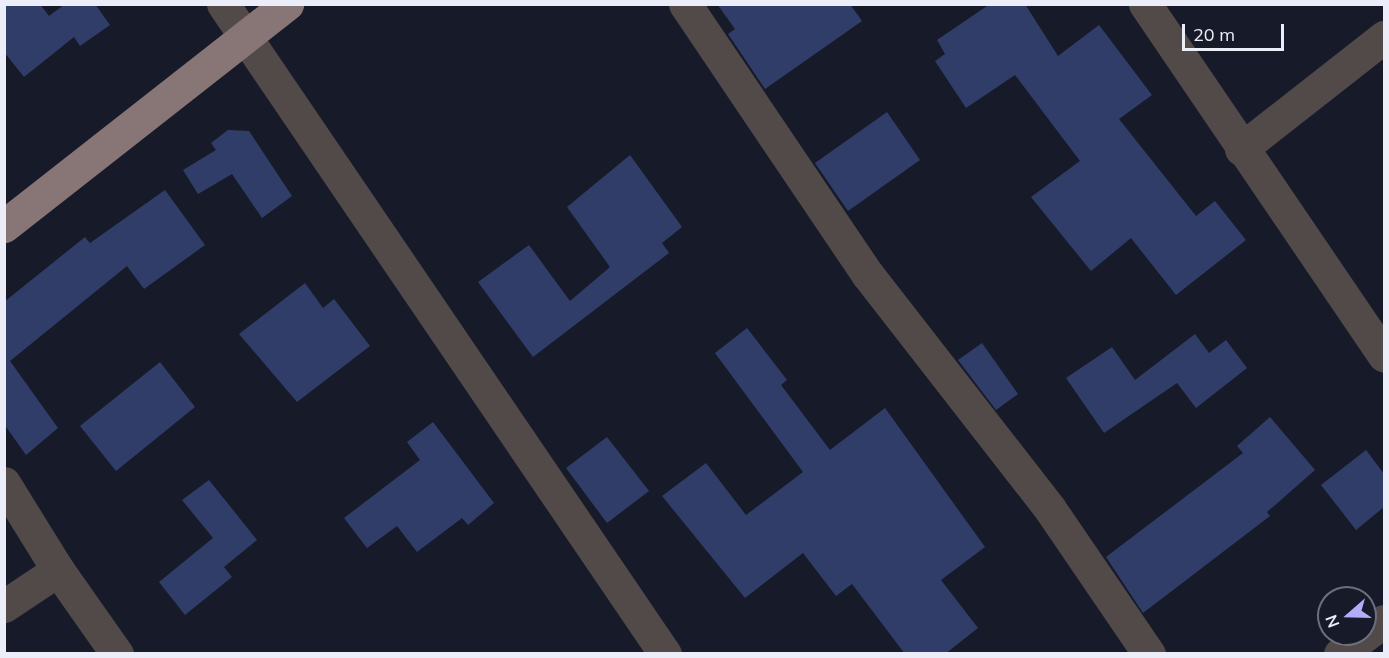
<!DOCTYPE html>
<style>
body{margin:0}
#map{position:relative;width:1389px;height:658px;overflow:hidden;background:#171b29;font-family:Mulish,sans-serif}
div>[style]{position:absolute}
.building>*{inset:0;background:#303d69}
.minor>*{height:33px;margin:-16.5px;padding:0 16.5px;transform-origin:16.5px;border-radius:16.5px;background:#524949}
.major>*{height:33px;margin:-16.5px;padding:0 16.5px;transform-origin:16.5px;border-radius:16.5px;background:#887576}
span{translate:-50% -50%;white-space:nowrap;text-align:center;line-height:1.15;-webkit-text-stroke:4.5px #171b29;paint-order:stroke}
.frame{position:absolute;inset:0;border:6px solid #ebeef8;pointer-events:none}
.north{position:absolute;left:1317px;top:586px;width:60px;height:60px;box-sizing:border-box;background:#171b29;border:2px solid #6c6f7c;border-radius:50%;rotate:250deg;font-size:16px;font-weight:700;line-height:24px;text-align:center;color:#ebeef8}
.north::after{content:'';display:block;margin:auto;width:21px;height:27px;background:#b1adfa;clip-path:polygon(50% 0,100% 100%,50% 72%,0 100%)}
.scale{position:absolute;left:1182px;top:24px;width:102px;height:27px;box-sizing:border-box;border:3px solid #ebeef8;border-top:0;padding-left:8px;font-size:18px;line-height:21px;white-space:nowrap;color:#ebeef8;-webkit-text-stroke:4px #171b29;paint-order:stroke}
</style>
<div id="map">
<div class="building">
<i style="clip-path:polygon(4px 4px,40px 4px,49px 16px,65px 4px,95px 4px,110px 25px,80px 46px,74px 37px,24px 77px,4px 52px)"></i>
<i style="clip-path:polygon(717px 4px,850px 4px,862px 21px,765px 89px,728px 34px,735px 29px)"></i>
<i style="clip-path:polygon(990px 4px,1025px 4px,1058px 56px,1099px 25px,1152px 95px,1119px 119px,1196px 216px,1215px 201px,1246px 240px,1176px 295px,1131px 238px,1091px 271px,1031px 197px,1080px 161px,1015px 75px,966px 108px,935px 61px,945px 54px,937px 40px)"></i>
<i style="clip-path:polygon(887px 112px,920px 160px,848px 211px,815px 163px)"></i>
<i style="clip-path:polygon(228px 130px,249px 131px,292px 196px,262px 218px,232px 174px,198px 194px,183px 170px,216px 150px,211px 143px)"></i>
<i style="clip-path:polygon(630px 155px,682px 227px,662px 243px,669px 253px,533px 357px,478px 282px,529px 245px,570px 301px,610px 267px,567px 207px)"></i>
<i style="clip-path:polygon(165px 190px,205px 245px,144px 289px,127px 266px,10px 361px,58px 428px,26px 455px,4px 424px,4px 302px,85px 237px,90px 243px)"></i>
<i style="clip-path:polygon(305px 283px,323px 308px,334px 299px,370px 346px,297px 402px,239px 334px)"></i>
<i style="clip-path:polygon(747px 328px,787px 380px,781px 385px,830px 450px,885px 408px,985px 547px,941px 580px,978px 628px,945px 654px,905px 654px,852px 584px,836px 596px,803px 553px,745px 598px,662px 496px,706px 463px,746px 515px,803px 472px,715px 353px)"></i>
<i style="clip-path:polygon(1195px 334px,1209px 353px,1226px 340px,1247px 368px,1196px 408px,1177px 383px,1104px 433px,1066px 378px,1112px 347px,1135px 380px)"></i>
<i style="clip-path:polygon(982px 343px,1018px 394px,996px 410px,958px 360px)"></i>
<i style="clip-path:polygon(160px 362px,195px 407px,116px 471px,80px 426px)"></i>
<i style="clip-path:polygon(1270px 417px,1315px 470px,1267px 512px,1270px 516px,1143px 613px,1106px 557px,1243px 453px,1237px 446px)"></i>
<i style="clip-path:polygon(433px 422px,494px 503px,468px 525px,462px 518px,417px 552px,397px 526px,367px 548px,344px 518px,420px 460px,407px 442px)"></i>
<i style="clip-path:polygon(607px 437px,649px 491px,607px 523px,566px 468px)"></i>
<i style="clip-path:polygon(1366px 450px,1384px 474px,1384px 507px,1356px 530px,1321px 485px)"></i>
<i style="clip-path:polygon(209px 480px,257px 540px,224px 567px,232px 577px,185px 615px,159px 582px,213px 538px,182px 500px)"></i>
</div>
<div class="minor">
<i style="left:223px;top:4px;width:786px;rotate:55.78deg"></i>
<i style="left:685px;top:4px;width:327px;rotate:56deg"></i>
<i style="left:868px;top:275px;width:296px;rotate:52.1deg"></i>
<i style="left:1050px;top:509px;width:176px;rotate:55.7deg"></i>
<i style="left:1145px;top:4px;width:425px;rotate:55.8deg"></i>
<i style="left:1241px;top:149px;width:182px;rotate:-38.1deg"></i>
<i style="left:4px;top:483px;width:102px;rotate:58.2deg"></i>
<i style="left:58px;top:570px;width:103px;rotate:54.9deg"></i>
<i style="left:4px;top:606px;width:65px;rotate:-33.7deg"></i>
<i style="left:1340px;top:654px;width:55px;rotate:-36.9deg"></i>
</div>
<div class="major">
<i style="left:4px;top:226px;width:360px;rotate:-38.1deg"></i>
</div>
<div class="frame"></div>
<div class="north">N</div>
<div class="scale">20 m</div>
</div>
